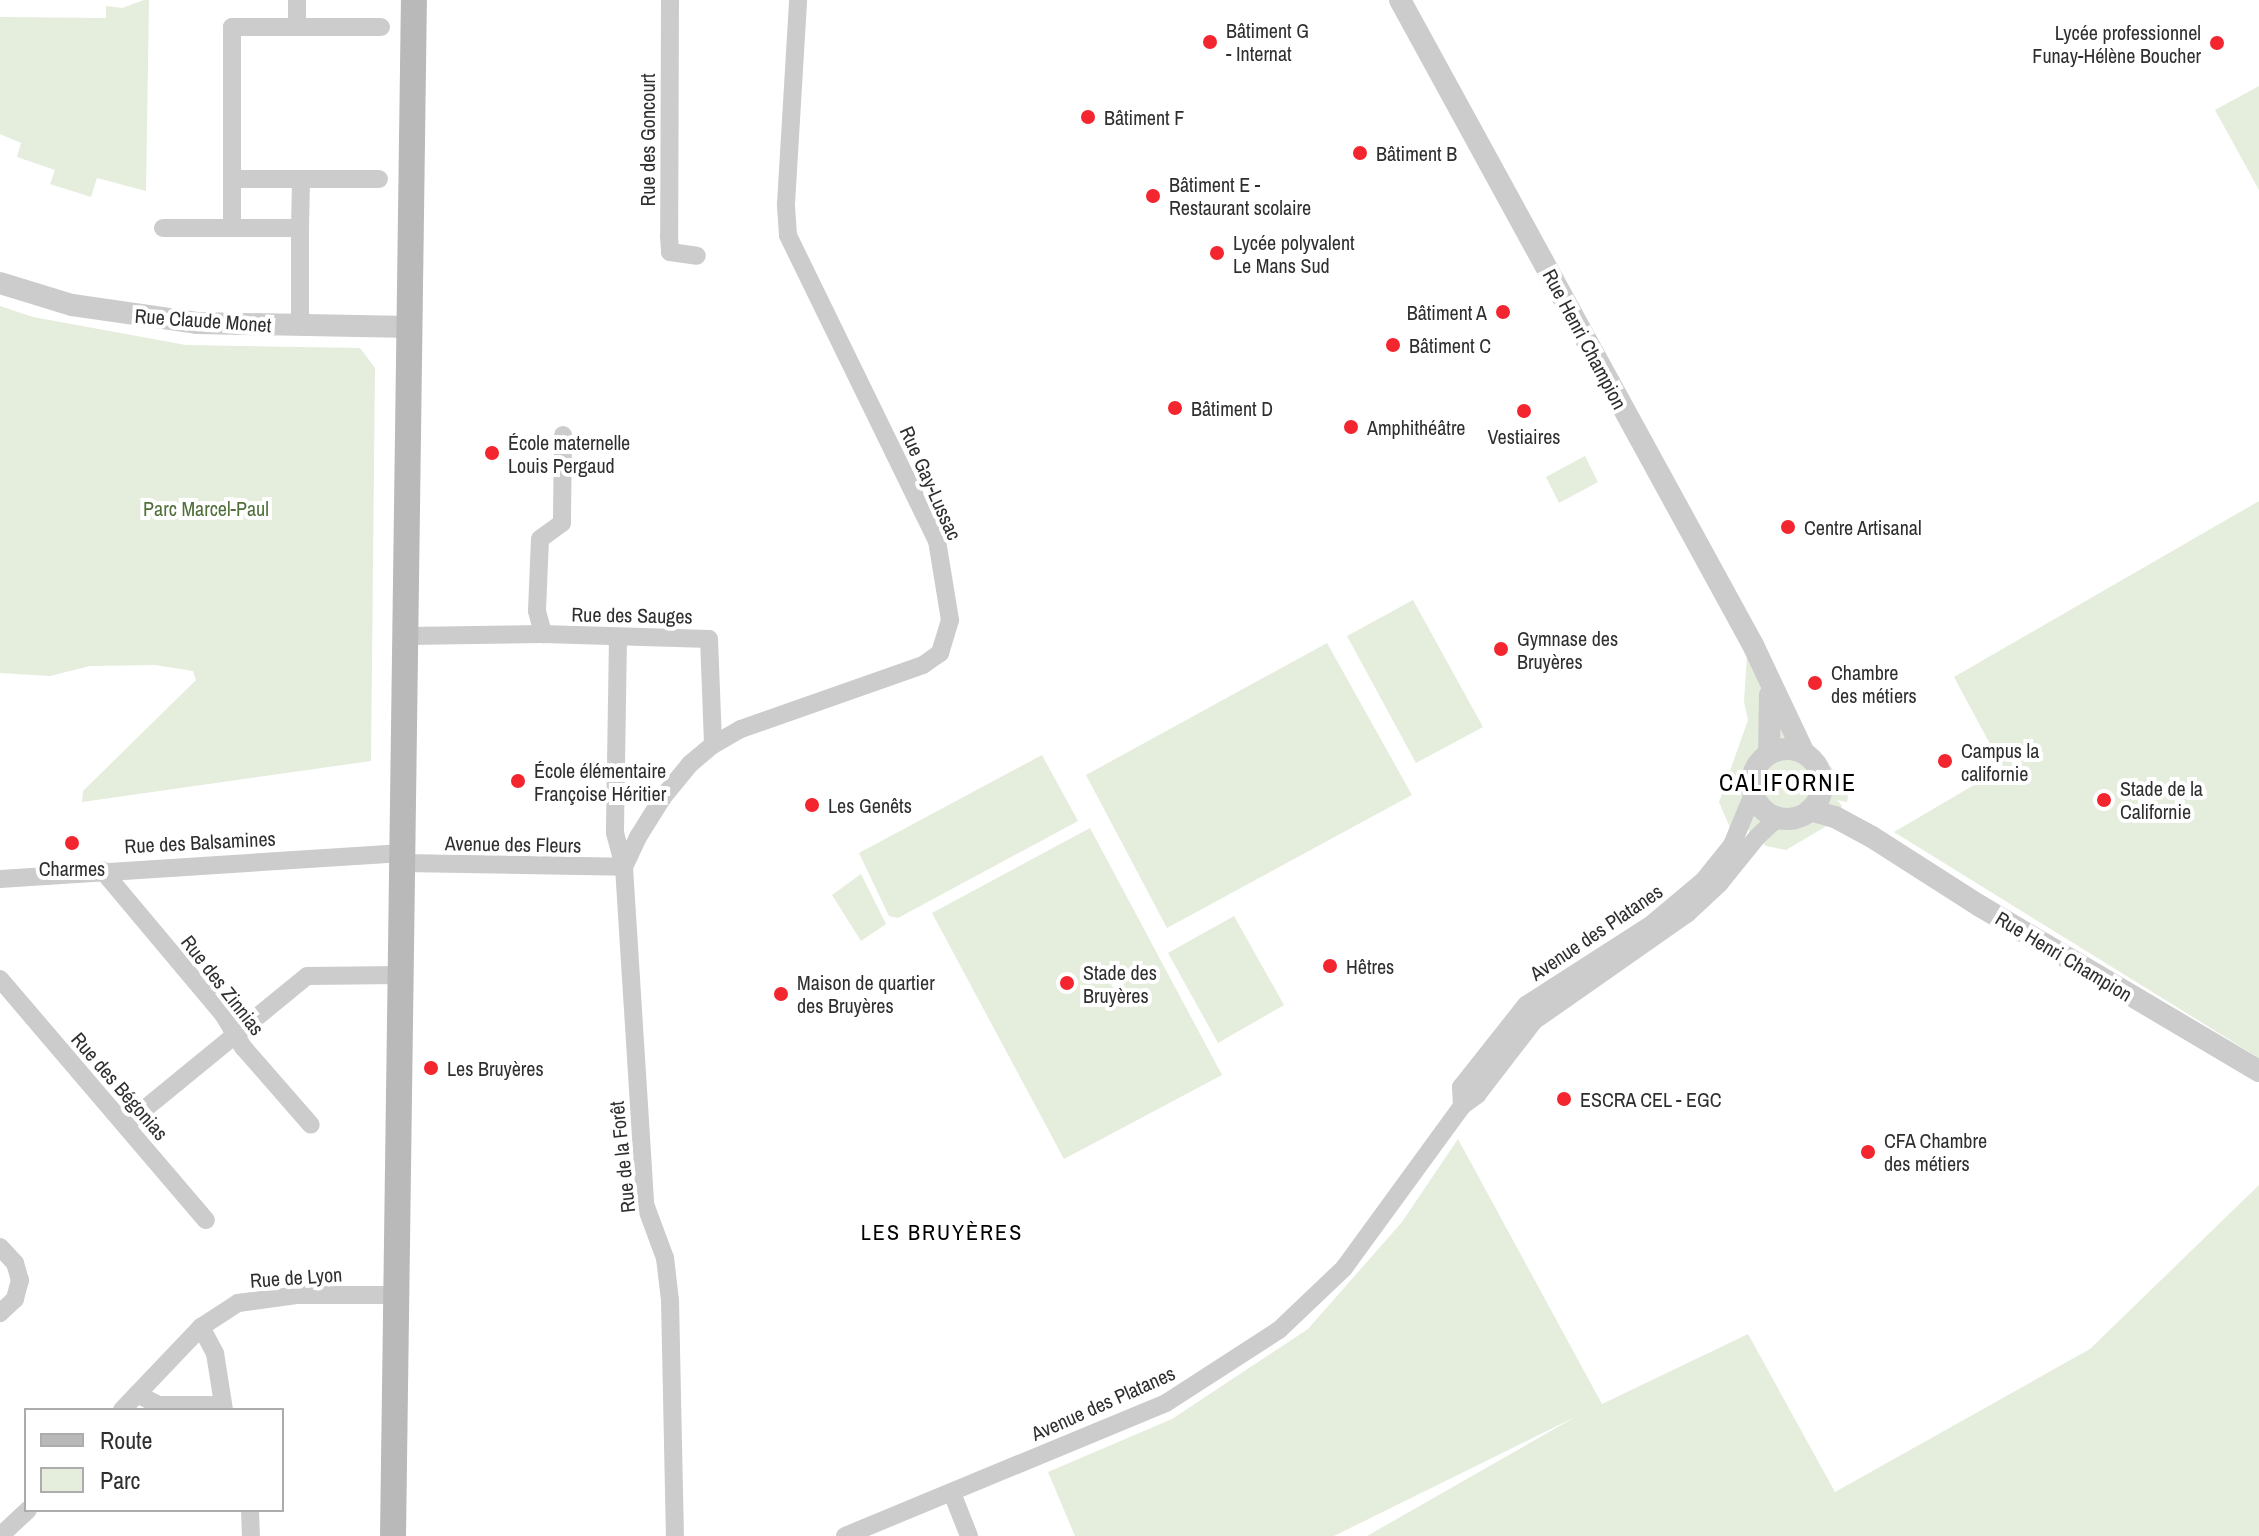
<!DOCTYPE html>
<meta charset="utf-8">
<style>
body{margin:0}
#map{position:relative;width:2259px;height:1536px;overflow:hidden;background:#fff;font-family:"Archivo Narrow",sans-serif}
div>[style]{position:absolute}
.green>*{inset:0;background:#e5eddc}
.round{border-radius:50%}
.minor>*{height:18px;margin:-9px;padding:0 9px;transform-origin:9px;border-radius:9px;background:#ccc}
.tertiary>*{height:22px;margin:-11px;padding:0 11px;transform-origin:11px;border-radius:11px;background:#ccc}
.tertiary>.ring{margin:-11px;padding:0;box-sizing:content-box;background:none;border:22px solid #ccc;border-radius:50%}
.secondary>*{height:26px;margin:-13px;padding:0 13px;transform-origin:13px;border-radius:13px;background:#b9b9b9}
.dots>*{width:22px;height:22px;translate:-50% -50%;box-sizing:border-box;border:4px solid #fff;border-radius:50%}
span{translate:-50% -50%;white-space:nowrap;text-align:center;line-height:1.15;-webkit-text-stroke:8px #fff;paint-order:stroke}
.poi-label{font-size:20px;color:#2f2f2f}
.left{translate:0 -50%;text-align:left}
.right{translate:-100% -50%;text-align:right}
.street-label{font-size:20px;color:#2f2f2f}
.park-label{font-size:20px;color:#506f39}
.neighbourhood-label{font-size:22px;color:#000;letter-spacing:2px}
.quarter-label{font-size:24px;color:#000;letter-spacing:2px}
.legend{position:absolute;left:24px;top:1408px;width:260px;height:104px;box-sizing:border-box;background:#fff;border:2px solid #acacac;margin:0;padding:10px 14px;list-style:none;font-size:24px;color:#2f2f2f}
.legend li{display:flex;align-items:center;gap:16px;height:40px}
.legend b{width:40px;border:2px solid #acacac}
</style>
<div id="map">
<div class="green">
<i style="clip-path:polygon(144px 0,149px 0,146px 191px,97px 178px,91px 197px,50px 184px,55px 170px,17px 157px,21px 143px,0 134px,0 17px,106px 18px,106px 6px,122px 8px)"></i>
<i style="clip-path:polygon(2259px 86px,2259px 190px,2215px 110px)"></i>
<i style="clip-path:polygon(0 306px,33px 317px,186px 345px,360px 348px,375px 368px,371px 761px,82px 802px,83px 791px,196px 680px,193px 671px,155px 665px,90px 666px,50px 676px,0 673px)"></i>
<i style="clip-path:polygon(1585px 456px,1598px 482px,1559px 503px,1546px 477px)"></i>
<i style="clip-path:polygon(2259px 501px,2259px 1058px,1894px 832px,2003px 768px,1954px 677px)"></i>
<i style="clip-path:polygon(1413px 600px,1483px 727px,1416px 763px,1347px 636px)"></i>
<i style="clip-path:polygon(1327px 643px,1412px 795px,1167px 928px,1086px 775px)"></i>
<i style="clip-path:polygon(1747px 656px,1792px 749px,1775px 751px,1757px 766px,1753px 786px,1757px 802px,1770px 814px,1792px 818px,1802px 815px,1816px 803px,1822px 781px,1831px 791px,1830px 765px,1848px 797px,1847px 802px,1837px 800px,1842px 806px,1830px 824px,1786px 850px,1766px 846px,1742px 824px,1731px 830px,1719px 802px,1748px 720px,1744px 702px)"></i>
<i style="clip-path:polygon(1042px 755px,1078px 821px,898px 918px,889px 916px,859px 853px)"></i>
<i class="round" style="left:1762px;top:759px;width:50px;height:50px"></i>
<i style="clip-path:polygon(1090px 828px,1222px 1075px,1064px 1159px,932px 913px)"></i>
<i style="clip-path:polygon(861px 874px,886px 924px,861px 941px,832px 895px)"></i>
<i style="clip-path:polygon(1234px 916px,1284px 1005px,1218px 1043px,1168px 953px)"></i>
<i style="clip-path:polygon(1458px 1139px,1602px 1404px,1748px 1334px,1835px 1492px,2090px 1349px,2259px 1185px,2259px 1536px,1367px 1536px,1577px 1416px,1334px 1536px,1075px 1536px,1048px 1472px,1172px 1419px,1308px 1329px,1402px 1222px)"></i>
</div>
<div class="minor">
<i style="left:297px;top:0;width:27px;rotate:90deg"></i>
<i style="left:297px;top:27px;width:65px;rotate:180deg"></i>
<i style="left:232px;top:27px;width:201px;rotate:90deg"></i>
<i style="left:232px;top:228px;width:68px"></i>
<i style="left:300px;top:228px;width:98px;rotate:90deg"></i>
<i style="left:670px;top:0;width:236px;rotate:90.2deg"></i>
<i style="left:669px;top:236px;width:16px;rotate:86deg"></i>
<i style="left:670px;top:252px;width:27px;rotate:8deg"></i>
<i style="left:297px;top:27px;width:84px"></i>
<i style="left:232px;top:179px;width:147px"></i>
<i style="left:163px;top:228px;width:69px"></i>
<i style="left:300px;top:228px;width:49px;rotate:-88.8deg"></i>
<i style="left:563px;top:435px;width:88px;rotate:90.7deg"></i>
<i style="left:562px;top:523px;width:27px;rotate:144deg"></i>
<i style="left:540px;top:539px;width:72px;rotate:92.4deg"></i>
<i style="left:537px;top:611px;width:24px;rotate:75deg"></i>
<i style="left:543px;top:634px;width:166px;rotate:1.7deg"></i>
<i style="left:709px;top:639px;width:106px;rotate:87.8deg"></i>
<i style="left:406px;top:636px;width:137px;rotate:-0.8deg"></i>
<i style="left:618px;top:637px;width:196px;rotate:90.9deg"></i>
<i style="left:615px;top:833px;width:35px;rotate:75deg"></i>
<i style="left:624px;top:867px;width:338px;rotate:86.4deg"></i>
<i style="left:645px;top:1204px;width:58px;rotate:69.7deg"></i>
<i style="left:665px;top:1258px;width:42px;rotate:83.2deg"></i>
<i style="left:670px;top:1300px;width:236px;rotate:88.8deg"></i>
<i style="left:403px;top:863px;width:221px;rotate:1deg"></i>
<i style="left:624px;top:867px;width:33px;rotate:-65deg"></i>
<i style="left:638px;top:837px;width:47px;rotate:-58deg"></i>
<i style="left:663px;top:797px;width:43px;rotate:-50.7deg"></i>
<i style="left:690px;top:764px;width:30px;rotate:-40deg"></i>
<i style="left:713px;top:745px;width:32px;rotate:-30deg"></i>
<i style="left:741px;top:729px;width:193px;rotate:-19.4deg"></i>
<i style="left:923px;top:665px;width:21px;rotate:-35deg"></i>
<i style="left:940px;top:653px;width:34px;rotate:-73deg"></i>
<i style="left:950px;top:620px;width:80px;rotate:-99.3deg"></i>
<i style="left:937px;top:541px;width:340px;rotate:-116deg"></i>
<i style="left:788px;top:235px;width:31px;rotate:-94deg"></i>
<i style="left:786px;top:204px;width:204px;rotate:-86.6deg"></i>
<i style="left:102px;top:870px;width:188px;rotate:50deg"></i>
<i style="left:223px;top:1014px;width:39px;rotate:59deg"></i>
<i style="left:243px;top:1047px;width:103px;rotate:48.9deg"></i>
<i style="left:0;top:879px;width:404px;rotate:-3.7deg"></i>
<i style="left:0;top:979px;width:317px;rotate:49.5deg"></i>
<i style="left:1462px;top:1106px;width:19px;rotate:-93deg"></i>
<i style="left:1461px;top:1087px;width:105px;rotate:-51.6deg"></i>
<i style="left:1526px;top:1005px;width:151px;rotate:-32.8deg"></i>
<i style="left:1653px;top:923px;width:67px;rotate:-40.1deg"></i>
<i style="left:1704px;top:880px;width:45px;rotate:-51.3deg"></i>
<i style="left:1732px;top:845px;width:57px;rotate:-67.5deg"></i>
<i style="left:125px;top:1125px;width:235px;rotate:-39.3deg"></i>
<i style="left:307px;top:976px;width:94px;rotate:-0.6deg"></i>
<i style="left:0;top:1247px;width:22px;rotate:47deg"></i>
<i style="left:15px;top:1263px;width:18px;rotate:74deg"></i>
<i style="left:20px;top:1280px;width:20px;rotate:105deg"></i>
<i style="left:15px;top:1299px;width:21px;rotate:137deg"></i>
<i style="left:201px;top:1327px;width:30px;rotate:62deg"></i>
<i style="left:215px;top:1353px;width:58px;rotate:81deg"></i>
<i style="left:137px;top:1394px;width:25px;rotate:27deg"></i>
<i style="left:159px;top:1405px;width:64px"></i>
<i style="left:122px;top:1410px;width:115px;rotate:-46.4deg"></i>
<i style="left:201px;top:1327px;width:44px;rotate:-33deg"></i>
<i style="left:238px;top:1303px;width:61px;rotate:-7.6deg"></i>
<i style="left:298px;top:1295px;width:99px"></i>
<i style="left:952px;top:1493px;width:46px;rotate:68.4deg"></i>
<i style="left:250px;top:1510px;width:26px;rotate:88deg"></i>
<i style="left:0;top:1536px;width:38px;rotate:-43deg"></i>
<i style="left:845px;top:1536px;width:347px;rotate:-22.5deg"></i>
<i style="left:1166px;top:1403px;width:135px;rotate:-32.9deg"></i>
<i style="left:1279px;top:1330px;width:90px;rotate:-43.6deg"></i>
<i style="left:1344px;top:1268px;width:200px;rotate:-53.9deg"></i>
<i style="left:1462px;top:1106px;width:19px;rotate:-36deg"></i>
<i style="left:1477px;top:1095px;width:93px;rotate:-52.4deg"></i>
<i style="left:1534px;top:1021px;width:187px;rotate:-35deg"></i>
<i style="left:1687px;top:914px;width:44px;rotate:-43.2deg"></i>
<i style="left:1719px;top:884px;width:60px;rotate:-51deg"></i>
<i style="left:1757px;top:837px;width:22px;rotate:-43deg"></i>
<i style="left:1773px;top:822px;width:12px;rotate:-20deg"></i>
</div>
<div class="tertiary">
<i style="left:1400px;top:0;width:735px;rotate:61.31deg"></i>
<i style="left:1753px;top:645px;width:119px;rotate:64.7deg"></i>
<i style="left:0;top:283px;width:75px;rotate:17deg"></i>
<i style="left:72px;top:305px;width:126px;rotate:8.2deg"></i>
<i style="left:197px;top:323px;width:213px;rotate:1.1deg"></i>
<i class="ring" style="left:1752px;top:749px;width:48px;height:48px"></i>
<i style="left:1769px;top:754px;width:59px;rotate:-89deg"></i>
<i style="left:1810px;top:810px;width:26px;rotate:16deg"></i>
<i style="left:1835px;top:817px;width:42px;rotate:28.4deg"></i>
<i style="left:1872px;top:837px;width:128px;rotate:32.6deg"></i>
<i style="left:1980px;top:906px;width:324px;rotate:30.6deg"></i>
</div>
<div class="secondary">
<i style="left:393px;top:1536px;width:1536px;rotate:-89.22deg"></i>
</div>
<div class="dots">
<i style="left:1210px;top:42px;background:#f3252e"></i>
<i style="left:2217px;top:43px;background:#f3252e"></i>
<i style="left:1088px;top:117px;background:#f3252e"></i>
<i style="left:1360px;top:153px;background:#f3252e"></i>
<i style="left:1153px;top:196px;background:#f3252e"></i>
<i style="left:1217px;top:253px;background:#f3252e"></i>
<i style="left:1503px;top:312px;background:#f3252e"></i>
<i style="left:1393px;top:345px;background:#f3252e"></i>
<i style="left:1175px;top:408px;background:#f3252e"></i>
<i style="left:1524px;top:411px;background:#f3252e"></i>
<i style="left:1351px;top:427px;background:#f3252e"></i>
<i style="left:492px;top:453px;background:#f3252e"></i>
<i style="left:1788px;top:527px;background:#f3252e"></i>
<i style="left:1501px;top:649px;background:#f3252e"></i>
<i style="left:1815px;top:683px;background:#f3252e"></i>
<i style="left:1945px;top:761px;background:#f3252e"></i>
<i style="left:518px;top:781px;background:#f3252e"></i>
<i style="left:2104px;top:800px;background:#f3252e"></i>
<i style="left:812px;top:805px;background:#f3252e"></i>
<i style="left:72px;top:843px;background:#f3252e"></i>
<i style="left:1330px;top:966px;background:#f3252e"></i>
<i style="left:1067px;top:983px;background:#f3252e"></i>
<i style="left:781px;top:994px;background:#f3252e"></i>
<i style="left:431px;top:1068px;background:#f3252e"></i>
<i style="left:1564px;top:1099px;background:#f3252e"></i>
<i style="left:1868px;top:1152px;background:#f3252e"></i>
</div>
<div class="poi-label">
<span class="left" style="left:1226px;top:42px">Bâtiment G<br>- Internat</span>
<span class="right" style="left:2201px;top:44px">Lycée professionnel<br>Funay-Hélène Boucher</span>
<span class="left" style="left:1104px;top:117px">Bâtiment F</span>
<span class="left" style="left:1376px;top:153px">Bâtiment B</span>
<span class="left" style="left:1169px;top:196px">Bâtiment E -<br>Restaurant scolaire</span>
<span class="left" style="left:1233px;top:254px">Lycée polyvalent<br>Le Mans Sud</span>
<span class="right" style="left:1487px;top:312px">Bâtiment A</span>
<span class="left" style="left:1409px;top:345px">Bâtiment C</span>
<span class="left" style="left:1191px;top:408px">Bâtiment D</span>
<span class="left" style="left:1367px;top:427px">Amphithéâtre</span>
<span style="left:1524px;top:436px">Vestiaires</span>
<span class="left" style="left:508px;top:454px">École maternelle<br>Louis Pergaud</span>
<span class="left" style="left:1804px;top:527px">Centre Artisanal</span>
<span class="left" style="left:1517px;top:650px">Gymnase des<br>Bruyères</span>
<span class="left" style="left:1831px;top:684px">Chambre<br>des métiers</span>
<span class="left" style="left:1961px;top:762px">Campus la<br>californie</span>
<span class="left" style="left:534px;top:782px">École élémentaire<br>Françoise Héritier</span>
<span class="left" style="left:2120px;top:800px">Stade de la<br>Californie</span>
<span class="left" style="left:828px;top:805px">Les Genêts</span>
<span style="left:72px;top:868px">Charmes</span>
<span class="left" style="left:1346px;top:966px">Hêtres</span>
<span class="left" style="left:1083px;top:984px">Stade des<br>Bruyères</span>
<span class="left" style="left:797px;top:994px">Maison de quartier<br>des Bruyères</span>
<span class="left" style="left:447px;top:1068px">Les Bruyères</span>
<span class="left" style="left:1580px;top:1099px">ESCRA CEL - EGC</span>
<span class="left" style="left:1884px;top:1152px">CFA Chambre<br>des métiers</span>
</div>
<div class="street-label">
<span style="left:647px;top:140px;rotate:-90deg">Rue des Goncourt</span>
<span style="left:203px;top:320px;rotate:4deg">Rue Claude Monet</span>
<span style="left:1585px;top:339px;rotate:62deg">Rue Henri Champion</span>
<span style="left:931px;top:483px;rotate:66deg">Rue Gay-Lussac</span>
<span style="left:632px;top:615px;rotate:1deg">Rue des Sauges</span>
<span style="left:200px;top:842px;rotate:-3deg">Rue des Balsamines</span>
<span style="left:513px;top:844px;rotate:1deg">Avenue des Fleurs</span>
<span style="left:1596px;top:932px;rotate:-34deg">Avenue des Platanes</span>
<span style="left:2064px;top:956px;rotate:31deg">Rue Henri Champion</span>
<span style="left:223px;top:985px;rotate:52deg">Rue des Zinnias</span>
<span style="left:120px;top:1086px;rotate:49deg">Rue des Bégonias</span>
<span style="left:622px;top:1157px;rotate:-96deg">Rue de la Forêt</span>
<span style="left:296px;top:1277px;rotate:-4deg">Rue de Lyon</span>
<span style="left:1103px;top:1403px;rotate:-24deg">Avenue des Platanes</span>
</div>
<div class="park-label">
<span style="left:206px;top:508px">Parc Marcel-Paul</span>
</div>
<div class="neighbourhood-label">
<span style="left:942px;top:1233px">LES BRUYÈRES</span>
</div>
<div class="quarter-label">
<span style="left:1788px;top:783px">CALIFORNIE</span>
</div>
<ul class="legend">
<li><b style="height:10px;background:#b9b9b9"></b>Route</li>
<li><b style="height:22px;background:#e5eddc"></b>Parc</li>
</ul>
</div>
